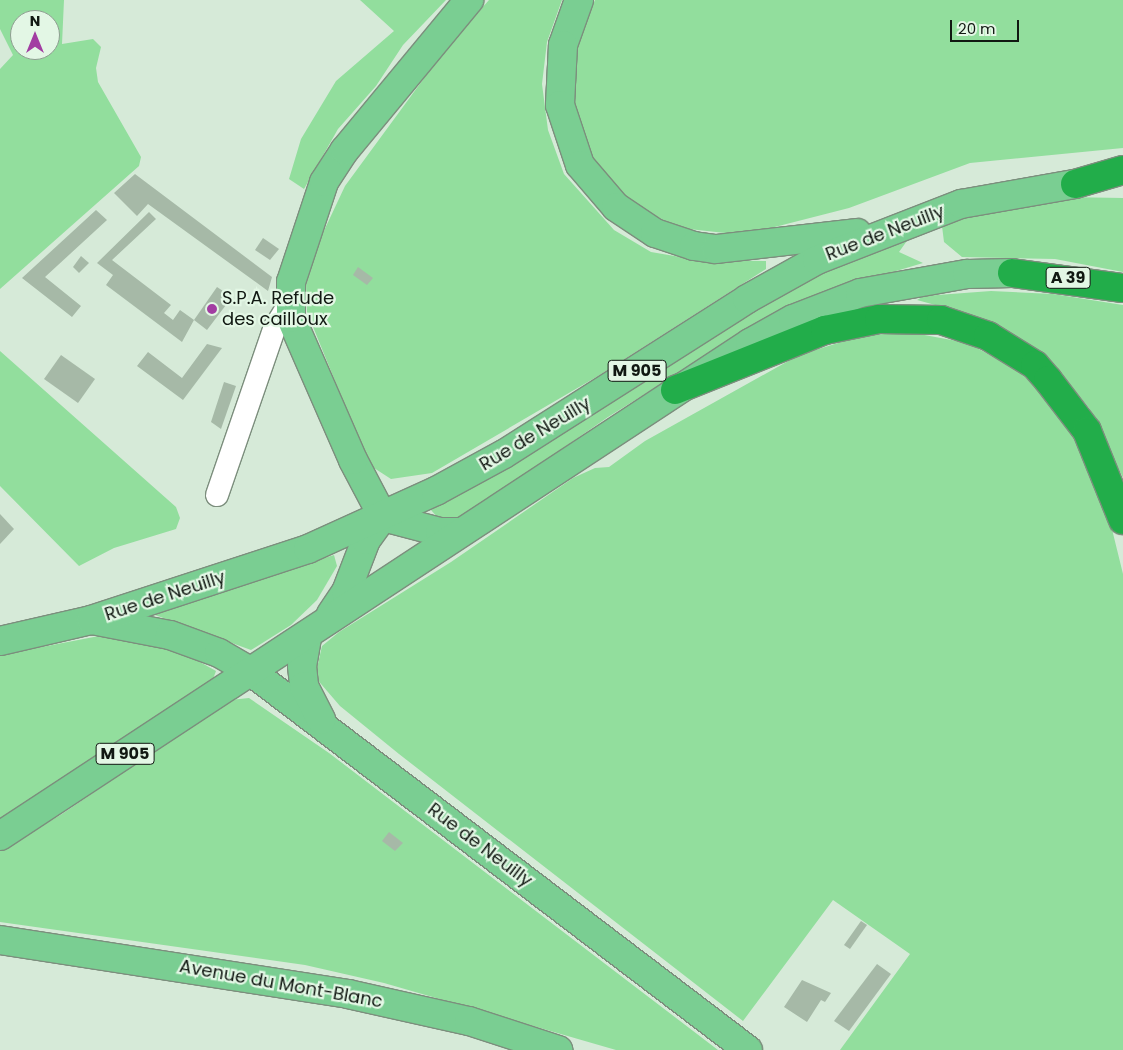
<!DOCTYPE html>
<style>
body{margin:0}
#map{position:relative;width:1123px;height:1050px;overflow:hidden;background:#d6ead8;font-family:Poppins,sans-serif}
div>[style]{position:absolute}
.green>*{inset:0;background:#92de9d}
.building>*{inset:0;background:#a6b9a7}
.roads{filter:drop-shadow(1px 0 #7c8e7d) drop-shadow(-1px 0 #7c8e7d) drop-shadow(0 1px #7c8e7d) drop-shadow(0 -1px #7c8e7d)}
.minor>*{height:22px;margin:-11px;padding:0 11px;transform-origin:11px;border-radius:11px;background:#fff}
.major>*{height:28px;margin:-14px;padding:0 14px;transform-origin:14px;border-radius:14px;background:#7ace92}
.highway>*{height:28px;margin:-14px;padding:0 14px;transform-origin:14px;border-radius:14px;background:#22ad4a}
.dots>*{width:14px;height:14px;translate:-50% -50%;box-sizing:border-box;border:2px solid #e3f7e5;border-radius:50%}
span{translate:-50% -50%;white-space:nowrap;text-align:center;line-height:1.15;-webkit-text-stroke:4.5px #e3f7e5;paint-order:stroke}
.shield-label span{padding:1px 4px;background:#e3f7e5;border:1px solid;border-radius:4px;-webkit-text-stroke-width:0}
.shield-label{font-size:16px;color:#111812;font-weight:700}
.street-label{font-size:18px;color:#111812}
.poi-label{font-size:18px;color:#111812}
.left{translate:0 -50%;text-align:left}
.north{position:absolute;left:10px;top:10px;width:50px;height:50px;box-sizing:border-box;background:#e3f7e5;border:1px solid #8f9e91;border-radius:50%;rotate:0deg;font-size:14px;font-weight:700;line-height:20px;text-align:center;color:#111812}
.north::after{content:'';display:block;margin:auto;width:18px;height:22px;background:#a23da2;clip-path:polygon(50% 0,100% 100%,50% 72%,0 100%)}
.scale{position:absolute;left:950px;top:20px;width:69px;height:22px;box-sizing:border-box;border:2px solid #111812;border-top:0;padding-left:6px;font-size:15px;line-height:18px;white-space:nowrap;color:#111812;-webkit-text-stroke:4px #e3f7e5;paint-order:stroke}
</style>
<div id="map">
<div class="green">
<i style="clip-path:polygon(evenodd,0 0,64px 0,62px 44px,93px 39px,101px 47px,96px 68px,98px 82px,141px 157px,139px 166px,0 289px,0 69px,13px 55px,0 29px,0 0,20px 20px,50px 20px,50px 50px,20px 50px,20px 20px)"></i>
<i style="clip-path:polygon(360px 0,446px 0,403px 45px,376px 86px,338px 129px,304px 189px,289px 179px,301px 139px,336px 81px,394px 31px)"></i>
<i style="clip-path:polygon(489px 0,562px 0,547px 42px,542px 84px,548px 130px,564px 174px,614px 230px,651px 252px,698px 260px,766px 261px,766px 269px,598px 376px,432px 473px,391px 479px,374px 468px,363px 450px,307px 312px,306px 285px,321px 237px,345px 186px,444px 51px)"></i>
<i style="clip-path:polygon(595px 0,1123px 0,1123px 148px,970px 163px,849px 208px,743px 235px,680px 228px,621px 199px,596px 171px,570px 103px,576px 40px)"></i>
<i style="clip-path:polygon(1064px 197px,1123px 198px,1123px 272px,1055px 259px,962px 257px,944px 242px,942px 226px,997px 208px)"></i>
<i style="clip-path:polygon(909px 238px,899px 252px,923px 263px,829px 291px,775px 313px,608px 417px,462px 518px,438px 518px,431px 510px,597px 412px,778px 295px,837px 265px)"></i>
<i style="clip-path:polygon(991px 291px,1053px 294px,1123px 305px,1123px 478px,1089px 408px,1050px 361px,1021px 341px,950px 309px,917px 300px,924px 296px)"></i>
<i style="clip-path:polygon(908px 332px,968px 343px,1015px 369px,1038px 388px,1070px 431px,1098px 483px,1109px 517px,1123px 574px,1123px 1050px,840px 1050px,910px 954px,833px 900px,743px 1021px,399px 754px,340px 706px,315px 677px,322px 646px,339px 632px,451px 562px,573px 478px,595px 468px,609px 467px,645px 441px,799px 355px,861px 336px)"></i>
<i style="clip-path:polygon(0 351px,176px 507px,180px 518px,176px 529px,114px 548px,79px 566px,0 486px)"></i>
<i style="clip-path:polygon(334px 555px,337px 566px,317px 600px,291px 625px,251px 650px,155px 615px,165px 608px)"></i>
<i style="clip-path:polygon(99px 636px,121px 637px,184px 653px,216px 671px,213px 679px,0 819px,0 655px)"></i>
<i style="clip-path:polygon(249px 698px,329px 753px,718px 1050px,616px 1050px,384px 983px,305px 965px,0 922px,0 851px,62px 814px,230px 700px)"></i>
</div>
<div class="building">
<i style="clip-path:polygon(135px 174px,272px 277px,268px 291px,148px 204px,137px 216px,114px 193px)"></i>
<i style="clip-path:polygon(96px 210px,107px 220px,45px 277px,81px 306px,72px 317px,22px 278px)"></i>
<i style="clip-path:polygon(149px 212px,156px 219px,112px 260px,171px 305px,164px 313px,173px 320px,180px 310px,194px 320px,182px 342px,106px 285px,113px 275px,97px 263px)"></i>
<i style="clip-path:polygon(263px 238px,279px 249px,270px 260px,255px 250px)"></i>
<i style="clip-path:polygon(81px 256px,89px 263px,79px 273px,73px 267px)"></i>
<i style="clip-path:polygon(358px 267px,373px 278px,367px 285px,353px 275px)"></i>
<i style="clip-path:polygon(217px 287px,232px 297px,207px 330px,194px 320px)"></i>
<i style="clip-path:polygon(207px 344px,222px 348px,183px 400px,137px 366px,148px 352px,182px 378px)"></i>
<i style="clip-path:polygon(61px 355px,95px 379px,78px 403px,44px 379px)"></i>
<i style="clip-path:polygon(224px 382px,236px 386px,221px 429px,211px 422px)"></i>
<i style="clip-path:polygon(0 514px,14px 529px,0 544px)"></i>
<i style="clip-path:polygon(389px 832px,403px 843px,395px 851px,382px 841px)"></i>
<i style="clip-path:polygon(861px 921px,867px 925px,850px 949px,844px 945px)"></i>
<i style="clip-path:polygon(877px 964px,891px 974px,849px 1031px,834px 1021px)"></i>
<i style="clip-path:polygon(802px 980px,831px 993px,825px 1002px,821px 1000px,807px 1022px,784px 1007px)"></i>
</div>
<div class="roads">
<div class="minor">
<i style="left:217px;top:495px;width:178px;rotate:-71deg"></i>
<i style="left:275px;top:327px;width:26px;rotate:-58deg"></i>
</div>
<div class="major">
<i style="left:579px;top:0;width:48px;rotate:109.6deg"></i>
<i style="left:563px;top:45px;width:60px;rotate:92.9deg"></i>
<i style="left:560px;top:105px;width:63px;rotate:71.6deg"></i>
<i style="left:580px;top:165px;width:55px;rotate:49.4deg"></i>
<i style="left:616px;top:207px;width:47px;rotate:33.7deg"></i>
<i style="left:655px;top:233px;width:41px;rotate:18.4deg"></i>
<i style="left:694px;top:246px;width:22px;rotate:8deg"></i>
<i style="left:716px;top:249px;width:142px;rotate:-6.5deg"></i>
<i style="left:383px;top:517px;width:64px;rotate:-117.8deg"></i>
<i style="left:353px;top:460px;width:155px;rotate:-113.6deg"></i>
<i style="left:291px;top:318px;width:36px;rotate:-90deg"></i>
<i style="left:291px;top:282px;width:105px;rotate:-71.7deg"></i>
<i style="left:324px;top:182px;width:38px;rotate:-57deg"></i>
<i style="left:345px;top:150px;width:195px;rotate:-50.4deg"></i>
<i style="left:383px;top:517px;width:59px;rotate:14.7deg"></i>
<i style="left:440px;top:532px;width:19px"></i>
<i style="left:331px;top:614px;width:27px;rotate:-56deg"></i>
<i style="left:346px;top:592px;width:56px;rotate:-69deg"></i>
<i style="left:366px;top:540px;width:29px;rotate:-54deg"></i>
<i style="left:92px;top:620px;width:79px;rotate:10.9deg"></i>
<i style="left:170px;top:635px;width:52px;rotate:20.2deg"></i>
<i style="left:219px;top:653px;width:34px;rotate:30deg"></i>
<i style="left:249px;top:670px;width:627px;rotate:37.29deg"></i>
<i style="left:307px;top:638px;width:28px;rotate:100deg"></i>
<i style="left:302px;top:666px;width:20px;rotate:84deg"></i>
<i style="left:304px;top:686px;width:38px;rotate:63deg"></i>
<i style="left:0;top:641px;width:93px;rotate:-13deg"></i>
<i style="left:91px;top:620px;width:228px;rotate:-18.1deg"></i>
<i style="left:308px;top:549px;width:141px;rotate:-24.4deg"></i>
<i style="left:436px;top:491px;width:77px;rotate:-28.6deg"></i>
<i style="left:504px;top:454px;width:288px;rotate:-32.5deg"></i>
<i style="left:747px;top:299px;width:80px;rotate:-29.1deg"></i>
<i style="left:817px;top:260px;width:155px;rotate:-21.3deg"></i>
<i style="left:961px;top:204px;width:116px;rotate:-10deg"></i>
<i style="left:0;top:836px;width:898px;rotate:-33.32deg"></i>
<i style="left:750px;top:343px;width:49px;rotate:-29.2deg"></i>
<i style="left:793px;top:319px;width:72px;rotate:-21.2deg"></i>
<i style="left:860px;top:293px;width:109px;rotate:-10.1deg"></i>
<i style="left:967px;top:274px;width:45px;rotate:-1.3deg"></i>
<i style="left:0;top:940px;width:352px;rotate:8.8deg"></i>
<i style="left:348px;top:994px;width:124px;rotate:12.6deg"></i>
<i style="left:469px;top:1021px;width:94px;rotate:18deg"></i>
</div>
<div class="highway">
<i style="left:1075px;top:184px;width:50px;rotate:-16.3deg"></i>
<i style="left:1012px;top:273px;width:112px;rotate:7.7deg"></i>
<i style="left:675px;top:390px;width:162px;rotate:-21.8deg"></i>
<i style="left:825px;top:330px;width:55px;rotate:-11.5deg"></i>
<i style="left:879px;top:319px;width:62px;rotate:0.9deg"></i>
<i style="left:941px;top:320px;width:50px;rotate:18.8deg"></i>
<i style="left:988px;top:336px;width:55px;rotate:31.7deg"></i>
<i style="left:1035px;top:365px;width:20px;rotate:49deg"></i>
<i style="left:1048px;top:380px;width:64px;rotate:52.6deg"></i>
<i style="left:1087px;top:431px;width:96px;rotate:68deg"></i>
</div>
</div>
<div class="dots">
<i style="left:212px;top:309px;background:#a23da2"></i>
</div>
<div class="shield-label">
<span style="left:1068px;top:278px">A 39</span>
<span style="left:637px;top:371px">M 905</span>
<span style="left:125px;top:754px">M 905</span>
</div>
<div class="street-label">
<span style="left:885px;top:233px;rotate:-21deg">Rue de Neuilly</span>
<span style="left:535px;top:434px;rotate:-31deg">Rue de Neuilly</span>
<span style="left:165px;top:596px;rotate:-18deg">Rue de Neuilly</span>
<span style="left:480px;top:845px;rotate:37deg">Rue de Neuilly</span>
<span style="left:281px;top:984px;rotate:10deg">Avenue du Mont-Blanc</span>
</div>
<div class="poi-label">
<span class="left" style="left:222px;top:309px">S.P.A. Refude<br>des cailloux</span>
</div>
<div class="north">N</div>
<div class="scale">20 m</div>
</div>
